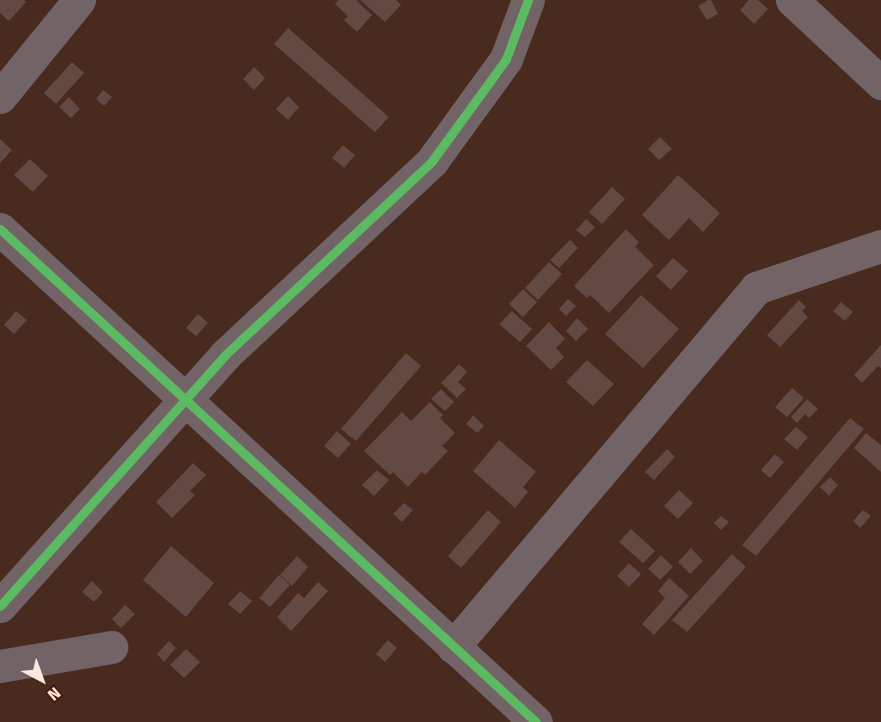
<!DOCTYPE html>
<style>
body{margin:0}
#map{position:relative;width:881px;height:722px;overflow:hidden;background:#482a1e;font-family:"Fira Sans",sans-serif}
div>[style]{position:absolute}
.building>*{inset:0;background:#624942}
.minor>*{height:33px;margin:-16.5px;padding:0 16.5px;transform-origin:16.5px;border-radius:16.5px;background:#726367}
.cycleway>*{height:9px;margin:-4.5px;padding:0 4.5px;transform-origin:4.5px;border-radius:4.5px;background:#5cba63}
span{translate:-50% -50%;white-space:nowrap;text-align:center;line-height:1.15;-webkit-text-stroke:4.5px #4e1901;paint-order:stroke}
.north{position:absolute;left:12px;top:650px;width:60px;height:60px;-webkit-text-stroke:4px #4e1901;paint-order:stroke;rotate:139deg;font-size:16px;font-weight:700;line-height:24px;text-align:center;color:#fce7df}
.north::after{content:'';display:block;margin:auto;width:21px;height:27px;background:#fce7df;clip-path:polygon(50% 0,100% 100%,50% 72%,0 100%)}
</style>
<div id="map">
<div class="building">
<i style="clip-path:polygon(0 0,24px 0,26px 2px,9px 21px,0 13px)"></i>
<i style="clip-path:polygon(338px 0,356px 0,372px 15px,357px 32px,344px 20px,348px 16px,335px 4px)"></i>
<i style="clip-path:polygon(360px 0,396px 0,401px 5px,385px 22px)"></i>
<i style="clip-path:polygon(708px 0,711px 0,718px 14px,707px 20px,698px 6px)"></i>
<i style="clip-path:polygon(749px 0,758px 0,768px 9px,754px 24px,740px 10px)"></i>
<i style="clip-path:polygon(288px 28px,389px 117px,375px 132px,274px 44px)"></i>
<i style="clip-path:polygon(72px 62px,84px 73px,56px 104px,44px 93px)"></i>
<i style="clip-path:polygon(254px 67px,265px 78px,254px 90px,243px 79px)"></i>
<i style="clip-path:polygon(103px 90px,112px 97px,104px 106px,96px 99px)"></i>
<i style="clip-path:polygon(288px 96px,299px 107px,288px 120px,276px 109px)"></i>
<i style="clip-path:polygon(69px 97px,80px 109px,71px 118px,59px 107px)"></i>
<i style="clip-path:polygon(660px 137px,672px 149px,659px 160px,648px 149px)"></i>
<i style="clip-path:polygon(0 139px,12px 150px,0 163px)"></i>
<i style="clip-path:polygon(343px 145px,355px 155px,344px 168px,332px 158px)"></i>
<i style="clip-path:polygon(30px 159px,48px 176px,33px 192px,14px 175px)"></i>
<i style="clip-path:polygon(678px 175px,720px 213px,703px 232px,689px 218px,669px 240px,642px 215px)"></i>
<i style="clip-path:polygon(612px 187px,625px 199px,602px 224px,589px 212px)"></i>
<i style="clip-path:polygon(586px 219px,595px 227px,585px 237px,576px 230px)"></i>
<i style="clip-path:polygon(626px 229px,639px 242px,635px 247px,654px 265px,609px 313px,590px 295px,587px 298px,574px 286px)"></i>
<i style="clip-path:polygon(570px 240px,578px 248px,559px 268px,550px 260px)"></i>
<i style="clip-path:polygon(673px 258px,688px 271px,671px 290px,656px 276px)"></i>
<i style="clip-path:polygon(549px 262px,562px 274px,538px 300px,525px 288px)"></i>
<i style="clip-path:polygon(523px 289px,537px 302px,523px 317px,509px 304px)"></i>
<i style="clip-path:polygon(641px 295px,679px 329px,643px 368px,605px 334px)"></i>
<i style="clip-path:polygon(568px 299px,576px 306px,566px 316px,559px 309px)"></i>
<i style="clip-path:polygon(799px 300px,806px 307px,802px 311px,808px 317px,780px 347px,767px 335px)"></i>
<i style="clip-path:polygon(841px 302px,853px 312px,845px 321px,833px 311px)"></i>
<i style="clip-path:polygon(16px 311px,27px 320px,14px 334px,4px 325px)"></i>
<i style="clip-path:polygon(512px 311px,532px 329px,520px 342px,499px 324px)"></i>
<i style="clip-path:polygon(198px 314px,208px 323px,196px 336px,186px 328px)"></i>
<i style="clip-path:polygon(577px 318px,588px 329px,576px 341px,566px 331px)"></i>
<i style="clip-path:polygon(549px 322px,565px 339px,556px 348px,564px 357px,551px 370px,526px 346px)"></i>
<i style="clip-path:polygon(881px 345px,881px 368px,878px 366px,862px 383px,854px 375px)"></i>
<i style="clip-path:polygon(406px 353px,421px 366px,356px 441px,341px 429px)"></i>
<i style="clip-path:polygon(587px 360px,614px 384px,593px 406px,566px 382px)"></i>
<i style="clip-path:polygon(459px 364px,467px 372px,458px 382px,466px 389px,457px 398px,441px 383px)"></i>
<i style="clip-path:polygon(792px 388px,804px 398px,787px 417px,775px 407px)"></i>
<i style="clip-path:polygon(441px 389px,454px 402px,445px 411px,431px 399px)"></i>
<i style="clip-path:polygon(807px 399px,818px 409px,809px 418px,805px 414px,797px 423px,791px 417px)"></i>
<i style="clip-path:polygon(430px 402px,443px 415px,440px 418px,455px 433px,442px 446px,448px 451px,425px 475px,422px 472px,408px 487px,393px 472px,390px 475px,364px 451px,402px 412px,411px 421px)"></i>
<i style="clip-path:polygon(473px 415px,484px 426px,477px 433px,466px 424px)"></i>
<i style="clip-path:polygon(850px 418px,864px 429px,756px 556px,742px 545px)"></i>
<i style="clip-path:polygon(796px 427px,808px 437px,797px 450px,784px 439px)"></i>
<i style="clip-path:polygon(337px 431px,351px 444px,338px 458px,324px 446px)"></i>
<i style="clip-path:polygon(866px 433px,881px 445px,881px 472px,854px 448px)"></i>
<i style="clip-path:polygon(499px 440px,536px 472px,523px 487px,528px 492px,515px 508px,473px 471px)"></i>
<i style="clip-path:polygon(667px 449px,675px 457px,654px 480px,645px 472px)"></i>
<i style="clip-path:polygon(775px 454px,784px 462px,770px 478px,761px 470px)"></i>
<i style="clip-path:polygon(193px 463px,206px 475px,190px 491px,195px 495px,172px 518px,156px 502px)"></i>
<i style="clip-path:polygon(377px 470px,389px 480px,374px 496px,362px 485px)"></i>
<i style="clip-path:polygon(830px 477px,838px 485px,829px 496px,820px 487px)"></i>
<i style="clip-path:polygon(679px 490px,693px 503px,678px 519px,664px 506px)"></i>
<i style="clip-path:polygon(404px 503px,413px 510px,402px 522px,393px 514px)"></i>
<i style="clip-path:polygon(488px 510px,501px 522px,461px 568px,448px 556px)"></i>
<i style="clip-path:polygon(863px 510px,871px 516px,860px 528px,853px 521px)"></i>
<i style="clip-path:polygon(721px 516px,729px 522px,721px 530px,714px 523px)"></i>
<i style="clip-path:polygon(631px 529px,655px 551px,643px 563px,619px 542px)"></i>
<i style="clip-path:polygon(171px 546px,214px 583px,186px 617px,143px 580px)"></i>
<i style="clip-path:polygon(691px 548px,703px 561px,690px 574px,678px 562px)"></i>
<i style="clip-path:polygon(732px 554px,746px 567px,687px 632px,672px 620px)"></i>
<i style="clip-path:polygon(661px 555px,673px 567px,660px 580px,648px 569px)"></i>
<i style="clip-path:polygon(297px 556px,308px 567px,292px 586px,280px 575px)"></i>
<i style="clip-path:polygon(629px 563px,641px 574px,629px 587px,617px 576px)"></i>
<i style="clip-path:polygon(279px 575px,290px 585px,270px 607px,259px 598px)"></i>
<i style="clip-path:polygon(669px 578px,689px 596px,654px 635px,642px 624px,665px 598px,658px 591px)"></i>
<i style="clip-path:polygon(92px 581px,103px 592px,94px 602px,82px 592px)"></i>
<i style="clip-path:polygon(318px 582px,328px 591px,291px 631px,277px 617px,298px 593px,304px 598px)"></i>
<i style="clip-path:polygon(240px 591px,252px 601px,240px 614px,228px 604px)"></i>
<i style="clip-path:polygon(125px 605px,135px 614px,121px 628px,112px 619px)"></i>
<i style="clip-path:polygon(388px 640px,397px 648px,385px 662px,376px 654px)"></i>
<i style="clip-path:polygon(169px 641px,176px 648px,164px 662px,157px 654px)"></i>
<i style="clip-path:polygon(186px 649px,200px 662px,184px 678px,170px 665px)"></i>
</div>
<div class="minor">
<i style="left:792px;top:0;width:122px;rotate:43deg"></i>
<i style="left:0;top:97px;width:125px;rotate:-50.8deg"></i>
<i style="left:0;top:229px;width:728px;rotate:42.61deg"></i>
<i style="left:0;top:606px;width:337px;rotate:-48.1deg"></i>
<i style="left:225px;top:355px;width:284px;rotate:-43.1deg"></i>
<i style="left:432px;top:161px;width:126px;rotate:-54deg"></i>
<i style="left:506px;top:59px;width:63px;rotate:-69.6deg"></i>
<i style="left:453px;top:647px;width:470px;rotate:-49.8deg"></i>
<i style="left:756px;top:288px;width:132px;rotate:-18.6deg"></i>
<i style="left:0;top:666px;width:113px;rotate:-9.7deg"></i>
</div>
<div class="cycleway">
<i style="left:0;top:229px;width:728px;rotate:42.61deg"></i>
<i style="left:0;top:606px;width:337px;rotate:-48.1deg"></i>
<i style="left:225px;top:355px;width:284px;rotate:-43.1deg"></i>
<i style="left:432px;top:161px;width:126px;rotate:-54deg"></i>
<i style="left:506px;top:59px;width:63px;rotate:-69.6deg"></i>
</div>
<div class="north">N</div>
</div>
